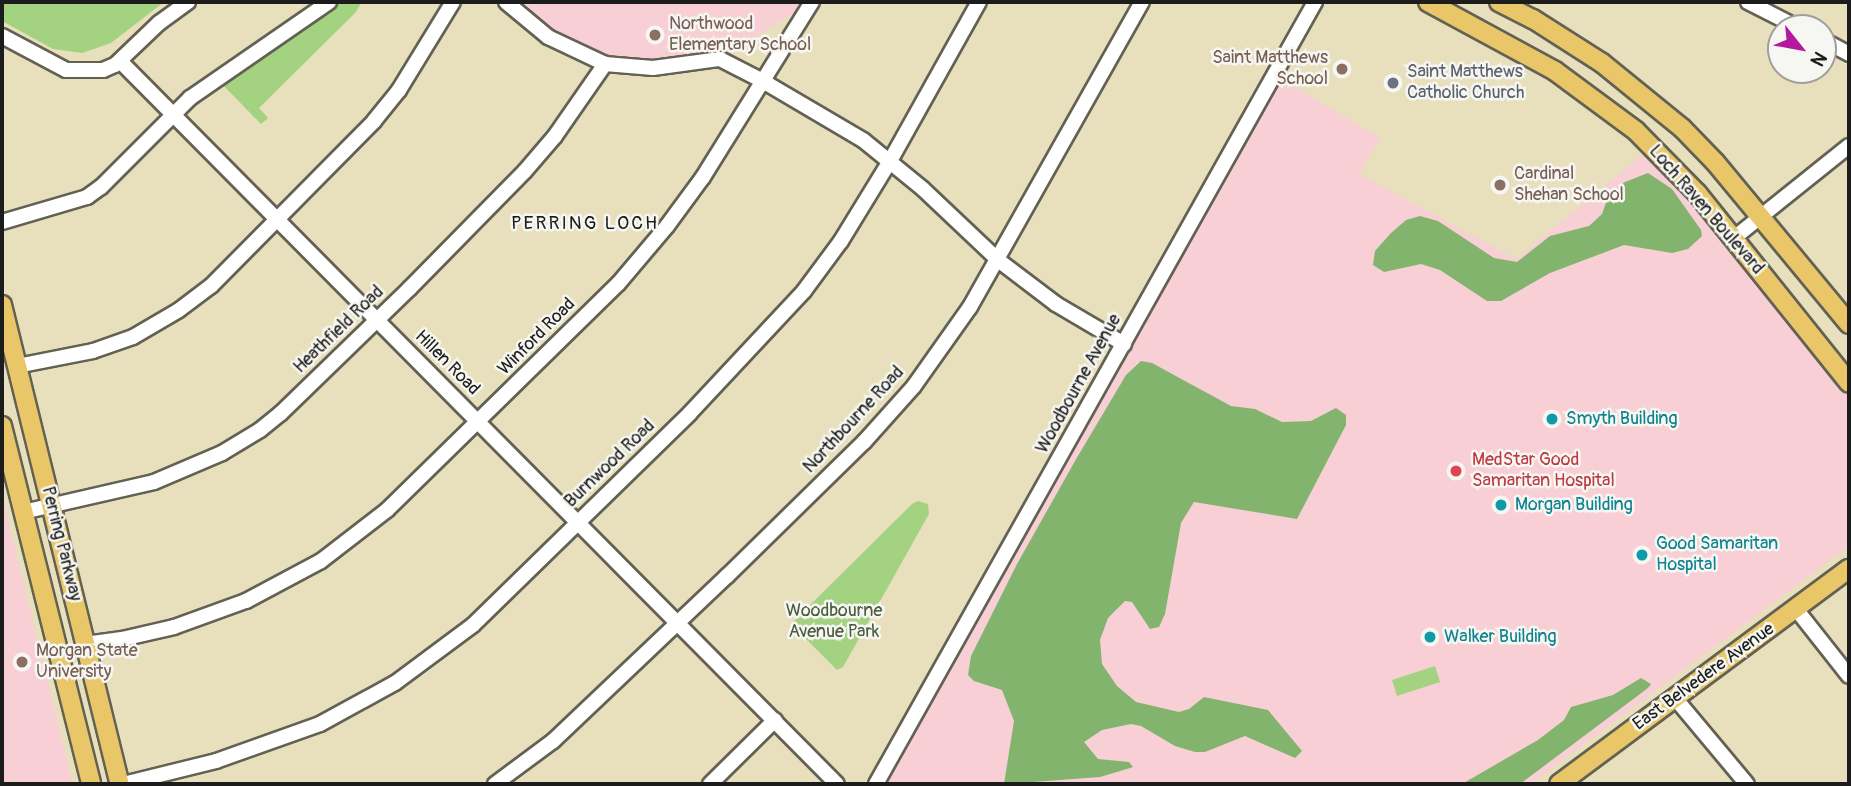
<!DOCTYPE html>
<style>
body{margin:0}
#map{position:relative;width:1851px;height:786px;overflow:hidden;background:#e8e0bc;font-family:Pangolin,sans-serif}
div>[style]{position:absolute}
.built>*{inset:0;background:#f7cfd5}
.green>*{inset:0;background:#a3d280}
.forest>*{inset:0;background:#82b46e}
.roads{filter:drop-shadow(2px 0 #636154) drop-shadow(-2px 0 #636154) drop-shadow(0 2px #636154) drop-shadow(0 -2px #636154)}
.minor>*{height:14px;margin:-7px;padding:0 7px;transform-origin:7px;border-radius:7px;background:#fff}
.major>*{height:18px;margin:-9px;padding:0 9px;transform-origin:9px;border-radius:9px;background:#e9c769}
.dots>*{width:19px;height:19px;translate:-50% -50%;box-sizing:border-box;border:4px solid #f6f6f2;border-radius:50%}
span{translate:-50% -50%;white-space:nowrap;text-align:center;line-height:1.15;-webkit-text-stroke:5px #f6f6f2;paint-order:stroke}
.education-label{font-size:18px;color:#785e54}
.left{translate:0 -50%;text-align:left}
.right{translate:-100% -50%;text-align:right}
.worship-label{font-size:18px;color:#5b616d}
.street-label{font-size:18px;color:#1c1c1c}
.culture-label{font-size:18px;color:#0d838f}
.health-label{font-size:18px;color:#be3a42}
.park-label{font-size:18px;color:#4b5c3f}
.neighbourhood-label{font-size:19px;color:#1c1c1c;letter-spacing:2px}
.frame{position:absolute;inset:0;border:4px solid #1c1c1c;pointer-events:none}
.north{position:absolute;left:1767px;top:14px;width:70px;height:70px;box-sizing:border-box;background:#f6f6f2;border:2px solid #9f9f9c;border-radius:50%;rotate:121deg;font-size:19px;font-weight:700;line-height:28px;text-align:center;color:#1c1c1c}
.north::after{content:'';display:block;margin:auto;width:24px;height:32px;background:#b5179e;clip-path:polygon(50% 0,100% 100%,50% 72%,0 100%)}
</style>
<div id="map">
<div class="built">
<i style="clip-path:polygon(508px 2px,812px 2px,720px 59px,653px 68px,572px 51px)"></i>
<i style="clip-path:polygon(1282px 79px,1380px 138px,1359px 174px,1516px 259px,1642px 155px,1685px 195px,1849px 397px,1849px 546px,1531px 784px,887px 784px)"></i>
<i style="clip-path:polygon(2px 495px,13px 540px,73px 784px,2px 784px)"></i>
</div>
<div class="green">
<i style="clip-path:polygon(2px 2px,164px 2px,111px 43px,82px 53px,53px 49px,2px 21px)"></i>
<i style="clip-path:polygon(336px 2px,362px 2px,355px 13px,259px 108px,268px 118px,261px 124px,220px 82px)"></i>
<i style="clip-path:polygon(918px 501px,928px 504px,929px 514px,843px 667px,837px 670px,794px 627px,793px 622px,912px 504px)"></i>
<i style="clip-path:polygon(1435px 666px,1440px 682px,1397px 696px,1392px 680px)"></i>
</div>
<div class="forest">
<i style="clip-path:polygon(1648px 173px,1672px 189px,1701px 230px,1702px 236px,1688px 249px,1672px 253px,1624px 245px,1550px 273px,1501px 301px,1487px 301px,1440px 270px,1421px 264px,1384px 272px,1373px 265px,1375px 251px,1391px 233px,1406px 220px,1420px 216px,1438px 221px,1494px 258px,1517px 262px,1550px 236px,1589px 226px,1602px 214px,1609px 194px,1625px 182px)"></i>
<i style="clip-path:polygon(1141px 361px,1152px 363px,1231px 406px,1255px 409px,1282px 422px,1311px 421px,1336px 408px,1346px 415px,1346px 425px,1297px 519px,1194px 502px,1181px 523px,1165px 614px,1159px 627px,1150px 629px,1132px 602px,1125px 601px,1108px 618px,1100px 640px,1102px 664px,1117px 686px,1136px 702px,1179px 712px,1189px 709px,1204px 697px,1268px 710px,1302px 751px,1295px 758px,1245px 736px,1205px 752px,1195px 752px,1175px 746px,1141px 726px,1131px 724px,1102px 730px,1084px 742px,1098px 759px,1129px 762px,1133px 767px,1130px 768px,1100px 777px,1004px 784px,1014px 721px,1002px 690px,974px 681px,968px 675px,971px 656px,1017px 564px,1075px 461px,1126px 375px)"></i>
<i style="clip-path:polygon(1641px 678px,1651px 684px,1648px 688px,1520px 784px,1462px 784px,1538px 740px,1564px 720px,1571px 707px,1613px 695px)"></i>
</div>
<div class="roads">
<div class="minor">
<i style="left:506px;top:2px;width:55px;rotate:39.8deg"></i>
<i style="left:548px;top:37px;width:63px;rotate:25.3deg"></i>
<i style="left:605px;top:64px;width:48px;rotate:4.8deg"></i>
<i style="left:653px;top:68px;width:68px;rotate:-7.7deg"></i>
<i style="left:720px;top:59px;width:46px;rotate:27.1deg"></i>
<i style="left:761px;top:80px;width:118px;rotate:30.5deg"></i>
<i style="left:863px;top:140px;width:77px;rotate:39.2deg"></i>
<i style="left:923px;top:189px;width:103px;rotate:43.4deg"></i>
<i style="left:998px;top:260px;width:73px;rotate:37.2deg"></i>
<i style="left:1056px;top:304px;width:79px;rotate:30.5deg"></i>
<i style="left:1748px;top:2px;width:57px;rotate:27deg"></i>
<i style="left:2px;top:36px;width:72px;rotate:28deg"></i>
<i style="left:66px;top:70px;width:37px"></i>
<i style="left:103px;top:70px;width:13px;rotate:-23deg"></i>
<i style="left:115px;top:65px;width:61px;rotate:-43.7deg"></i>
<i style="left:159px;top:23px;width:36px;rotate:-36deg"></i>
<i style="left:1823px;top:40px;width:30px;rotate:28deg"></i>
<i style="left:120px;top:61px;width:1018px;rotate:45.24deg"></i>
<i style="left:2px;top:222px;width:89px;rotate:-16.4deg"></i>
<i style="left:87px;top:197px;width:17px;rotate:-36deg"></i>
<i style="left:101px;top:187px;width:126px;rotate:-45deg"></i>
<i style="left:190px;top:98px;width:169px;rotate:-34.6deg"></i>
<i style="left:1734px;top:238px;width:147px;rotate:-38.7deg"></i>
<i style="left:17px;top:366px;width:77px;rotate:-11.2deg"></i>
<i style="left:93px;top:351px;width:42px;rotate:-19.3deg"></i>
<i style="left:133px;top:337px;width:53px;rotate:-30.4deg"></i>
<i style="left:179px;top:310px;width:40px;rotate:-37deg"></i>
<i style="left:211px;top:286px;width:232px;rotate:-45.3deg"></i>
<i style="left:374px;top:121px;width:40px;rotate:-51deg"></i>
<i style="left:399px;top:90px;width:103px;rotate:-58.5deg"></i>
<i style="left:23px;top:512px;width:134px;rotate:-12.9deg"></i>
<i style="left:154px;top:482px;width:74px;rotate:-23.1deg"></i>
<i style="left:222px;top:453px;width:44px;rotate:-31.2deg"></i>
<i style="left:260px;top:430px;width:27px;rotate:-39deg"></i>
<i style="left:281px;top:413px;width:178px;rotate:-44.1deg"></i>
<i style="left:409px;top:289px;width:165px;rotate:-45.5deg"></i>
<i style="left:525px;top:171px;width:46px;rotate:-49.4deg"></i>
<i style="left:555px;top:136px;width:88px;rotate:-55.2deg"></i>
<i style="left:1796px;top:609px;width:85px;rotate:51.7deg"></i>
<i style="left:85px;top:644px;width:37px;rotate:-8deg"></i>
<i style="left:122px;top:639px;width:53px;rotate:-13deg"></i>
<i style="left:174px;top:627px;width:77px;rotate:-19.9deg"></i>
<i style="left:246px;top:601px;width:85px;rotate:-28.1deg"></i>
<i style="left:321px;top:561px;width:83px;rotate:-37.7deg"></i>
<i style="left:387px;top:510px;width:323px;rotate:-44.4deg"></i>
<i style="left:618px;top:284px;width:76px;rotate:-49.8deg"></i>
<i style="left:667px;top:226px;width:61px;rotate:-53.7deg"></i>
<i style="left:703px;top:177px;width:206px;rotate:-58.1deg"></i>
<i style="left:1675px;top:698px;width:112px;rotate:50.1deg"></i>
<i style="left:123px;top:784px;width:96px;rotate:-13.9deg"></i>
<i style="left:216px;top:761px;width:110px;rotate:-19.6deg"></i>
<i style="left:320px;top:724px;width:85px;rotate:-28.7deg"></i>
<i style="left:395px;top:683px;width:97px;rotate:-36.6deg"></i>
<i style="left:473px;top:625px;width:303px;rotate:-44.3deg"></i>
<i style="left:690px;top:413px;width:167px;rotate:-46.9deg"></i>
<i style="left:804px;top:291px;width:62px;rotate:-53.5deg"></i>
<i style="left:841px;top:241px;width:94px;rotate:-58.5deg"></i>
<i style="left:890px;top:161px;width:182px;rotate:-60.8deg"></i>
<i style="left:495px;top:784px;width:72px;rotate:-36.6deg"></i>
<i style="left:553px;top:741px;width:240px;rotate:-43.5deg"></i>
<i style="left:727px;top:576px;width:192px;rotate:-44.4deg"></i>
<i style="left:864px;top:442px;width:75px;rotate:-48.2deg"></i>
<i style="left:914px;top:386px;width:97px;rotate:-54.7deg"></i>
<i style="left:970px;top:307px;width:350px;rotate:-60.6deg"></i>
<i style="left:710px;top:784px;width:91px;rotate:-44.6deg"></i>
<i style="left:876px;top:784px;width:897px;rotate:-60.69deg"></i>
</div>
<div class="major">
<i style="left:1428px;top:2px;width:145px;rotate:28.5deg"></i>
<i style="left:1555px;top:71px;width:101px;rotate:36.5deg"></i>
<i style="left:1636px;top:131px;width:87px;rotate:45.5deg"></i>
<i style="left:1697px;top:193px;width:243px;rotate:51.3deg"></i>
<i style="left:1499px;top:2px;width:38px;rotate:27deg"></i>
<i style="left:1533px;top:19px;width:82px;rotate:32.5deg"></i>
<i style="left:1602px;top:63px;width:103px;rotate:39.1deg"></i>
<i style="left:1682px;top:128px;width:47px;rotate:45.9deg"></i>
<i style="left:1715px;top:162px;width:210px;rotate:50.4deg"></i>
<i style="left:2px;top:305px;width:493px;rotate:76.2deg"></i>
<i style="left:2px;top:426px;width:369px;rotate:76deg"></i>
<i style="left:1559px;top:784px;width:361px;rotate:-36.6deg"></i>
</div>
</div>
<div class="dots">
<i style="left:655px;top:35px;background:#8d6e63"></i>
<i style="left:1342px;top:69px;background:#8d6e63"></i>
<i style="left:1393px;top:83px;background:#6b7280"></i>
<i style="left:1500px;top:185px;background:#8d6e63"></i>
<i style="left:1552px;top:419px;background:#0f9aa8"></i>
<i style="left:1456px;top:471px;background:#e0444e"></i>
<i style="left:1501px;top:505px;background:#0f9aa8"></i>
<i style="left:1642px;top:555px;background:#0f9aa8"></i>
<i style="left:1430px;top:637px;background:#0f9aa8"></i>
<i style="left:22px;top:662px;background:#8d6e63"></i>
</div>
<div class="education-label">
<span class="left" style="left:669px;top:35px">Northwood<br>Elementary School</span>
<span class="right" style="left:1328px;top:69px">Saint Matthews<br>School</span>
<span class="left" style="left:1514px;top:185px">Cardinal<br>Shehan School</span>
<span class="left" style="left:36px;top:662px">Morgan State<br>University</span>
</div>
<div class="worship-label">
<span class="left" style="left:1407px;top:83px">Saint Matthews<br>Catholic Church</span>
</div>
<div class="street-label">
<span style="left:1706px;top:210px;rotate:49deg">Loch Raven Boulevard</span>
<span style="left:339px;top:330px;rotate:-44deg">Heathfield Road</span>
<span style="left:537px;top:337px;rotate:-45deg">Winford Road</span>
<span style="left:447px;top:363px;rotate:45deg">Hillen Road</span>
<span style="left:1079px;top:384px;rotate:-61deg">Woodbourne Avenue</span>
<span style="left:854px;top:420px;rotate:-47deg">Northbourne Road</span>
<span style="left:610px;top:464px;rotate:-44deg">Burnwood Road</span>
<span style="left:61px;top:544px;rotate:76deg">Perring Parkway</span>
<span style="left:1704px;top:677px;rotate:-36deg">East Belvedere Avenue</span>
</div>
<div class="culture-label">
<span class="left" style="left:1566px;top:419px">Smyth Building</span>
<span class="left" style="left:1515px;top:505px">Morgan Building</span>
<span class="left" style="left:1656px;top:555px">Good Samaritan<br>Hospital</span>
<span class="left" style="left:1444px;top:637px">Walker Building</span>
</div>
<div class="health-label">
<span class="left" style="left:1472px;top:471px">MedStar Good<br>Samaritan Hospital</span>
</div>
<div class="park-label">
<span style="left:834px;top:622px">Woodbourne<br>Avenue Park</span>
</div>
<div class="neighbourhood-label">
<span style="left:585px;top:224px">PERRING LOCH</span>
</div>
<div class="frame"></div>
<div class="north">N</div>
</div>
